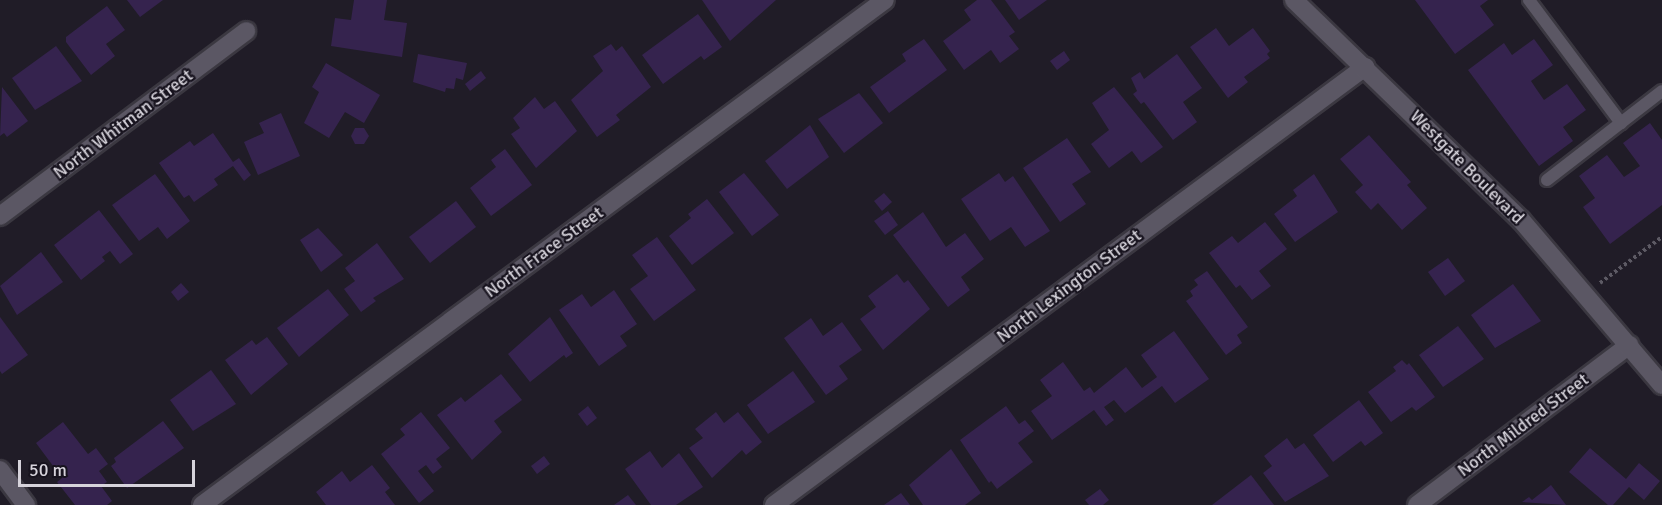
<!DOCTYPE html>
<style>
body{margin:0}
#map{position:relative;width:1662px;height:505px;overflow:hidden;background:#201c27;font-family:Signika,sans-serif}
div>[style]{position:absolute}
.building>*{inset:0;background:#35234e}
.path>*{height:4px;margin-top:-2px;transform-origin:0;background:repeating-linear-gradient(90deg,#5d5a64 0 3px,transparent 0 6px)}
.roads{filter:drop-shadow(2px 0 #3b3841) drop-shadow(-2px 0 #3b3841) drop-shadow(0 2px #3b3841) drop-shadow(0 -2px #3b3841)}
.lane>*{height:12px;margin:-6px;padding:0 6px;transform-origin:6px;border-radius:6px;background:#5b5764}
.street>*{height:18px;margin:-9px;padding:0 9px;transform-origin:9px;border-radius:9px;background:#5b5764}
.secondary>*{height:18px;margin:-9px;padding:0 9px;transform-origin:9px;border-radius:9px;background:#5b5764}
span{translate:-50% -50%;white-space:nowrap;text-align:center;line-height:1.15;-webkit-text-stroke:4.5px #17131e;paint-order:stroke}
.street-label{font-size:18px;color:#d6d3db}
.scale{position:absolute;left:18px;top:460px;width:177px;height:27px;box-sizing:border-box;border:3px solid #d6d3db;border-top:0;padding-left:8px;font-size:18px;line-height:21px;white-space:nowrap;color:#d6d3db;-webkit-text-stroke:4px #17131e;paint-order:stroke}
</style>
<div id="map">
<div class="building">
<i style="clip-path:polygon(127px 0,163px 0,140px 17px)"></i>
<i style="clip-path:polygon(354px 0,387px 0,384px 20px,407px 23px,402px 57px,331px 46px,335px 18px,351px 20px)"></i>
<i style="clip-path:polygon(702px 0,776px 0,730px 41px)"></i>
<i style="clip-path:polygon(977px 0,991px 0,1015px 32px,1009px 36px,1019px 49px,1000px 63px,991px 50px,964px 70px,943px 41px,971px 20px,964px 10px)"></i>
<i style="clip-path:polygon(1005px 0,1047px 0,1019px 20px)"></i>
<i style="clip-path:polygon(1415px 0,1488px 0,1480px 6px,1494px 25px,1455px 54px)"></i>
<i style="clip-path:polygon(107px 6px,125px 30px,106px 44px,115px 56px,91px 75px,66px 42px,66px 37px)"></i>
<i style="clip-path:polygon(698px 14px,722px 47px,704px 60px,701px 56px,663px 84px,642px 55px)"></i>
<i style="clip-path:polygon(1216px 28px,1229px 46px,1253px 28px,1270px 51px,1267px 54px,1270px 58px,1244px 77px,1248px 82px,1228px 98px,1190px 47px)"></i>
<i style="clip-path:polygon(924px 39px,947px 70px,889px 113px,870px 87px,906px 61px,902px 54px)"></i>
<i style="clip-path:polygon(1534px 39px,1553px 65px,1531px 81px,1537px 90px,1544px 100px,1567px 84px,1586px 110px,1563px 127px,1573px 141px,1539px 166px,1468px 70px,1504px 43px,1512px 55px)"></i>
<i style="clip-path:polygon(611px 44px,616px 51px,622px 46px,651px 87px,616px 115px,620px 120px,597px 137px,571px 100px,603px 71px,593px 56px)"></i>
<i style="clip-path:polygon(56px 46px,82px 81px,35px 110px,12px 78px)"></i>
<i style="clip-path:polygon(1064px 51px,1070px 60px,1057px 70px,1050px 61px)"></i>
<i style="clip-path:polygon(418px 54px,467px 63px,463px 80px,456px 78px,454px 89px,446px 88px,445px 92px,413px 82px)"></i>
<i style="clip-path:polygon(1177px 54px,1202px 88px,1183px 102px,1197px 122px,1173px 140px,1144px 102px,1141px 104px,1133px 94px,1137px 91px,1131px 78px,1140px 72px,1144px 79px)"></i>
<i style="clip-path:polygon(326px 63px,380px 95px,364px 123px,345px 112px,329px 138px,304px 123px,319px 92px,312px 87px)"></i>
<i style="clip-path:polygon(481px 71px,486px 78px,470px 91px,465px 84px)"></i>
<i style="clip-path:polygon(2px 87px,28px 121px,7px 137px,4px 133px,0 136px)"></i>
<i style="clip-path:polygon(1114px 87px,1163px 147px,1141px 163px,1132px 151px,1109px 168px,1091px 144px,1109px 130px,1092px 103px)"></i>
<i style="clip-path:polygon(859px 93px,883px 123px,844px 153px,818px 119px)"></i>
<i style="clip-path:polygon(535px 97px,544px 109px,555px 101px,577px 131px,536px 168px,511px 134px,520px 128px,513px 118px)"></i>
<i style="clip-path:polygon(281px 113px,300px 156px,258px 175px,244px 142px,264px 133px,259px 123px)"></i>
<i style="clip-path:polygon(1650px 123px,1662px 140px,1662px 205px,1610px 244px,1583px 207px,1595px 198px,1579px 176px,1607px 155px,1624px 177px,1640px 166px,1623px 143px)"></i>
<i style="clip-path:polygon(810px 125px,829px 157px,787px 189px,765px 161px)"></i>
<i style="clip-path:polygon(355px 128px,364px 128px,369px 136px,364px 144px,355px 144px,351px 136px)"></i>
<i style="clip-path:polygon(213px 133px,233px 162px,239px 158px,251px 175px,244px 181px,233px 166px,214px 179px,218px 185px,194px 202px,189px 195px,184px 198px,159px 163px,190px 141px,194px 146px)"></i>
<i style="clip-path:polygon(1369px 135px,1411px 182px,1407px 185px,1427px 208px,1402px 230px,1378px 203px,1371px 210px,1355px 192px,1363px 185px,1340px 159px)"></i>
<i style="clip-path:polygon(1067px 138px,1091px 172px,1072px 184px,1086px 204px,1060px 222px,1023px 168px)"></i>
<i style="clip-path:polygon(505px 149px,532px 185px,491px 216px,470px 188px,496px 167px,491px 160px)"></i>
<i style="clip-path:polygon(744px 173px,779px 215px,752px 236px,719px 192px)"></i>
<i style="clip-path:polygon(999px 173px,1005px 182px,1013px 176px,1050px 231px,1025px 247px,1011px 227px,990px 241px,961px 199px)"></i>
<i style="clip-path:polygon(155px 174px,190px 221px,167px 239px,158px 227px,139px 241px,112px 205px)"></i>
<i style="clip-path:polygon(1314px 174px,1338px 212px,1295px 242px,1274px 214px,1297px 196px,1293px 190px)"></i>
<i style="clip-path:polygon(884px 193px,892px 202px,882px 211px,874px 201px)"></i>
<i style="clip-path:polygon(707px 199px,734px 233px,692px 265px,669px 236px,691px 218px,688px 214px)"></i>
<i style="clip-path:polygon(456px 201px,476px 227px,430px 263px,409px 237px)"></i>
<i style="clip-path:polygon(99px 210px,133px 254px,120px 264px,110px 251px,102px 257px,105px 261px,81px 280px,54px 245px)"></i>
<i style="clip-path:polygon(888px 211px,898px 225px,885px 235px,874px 221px)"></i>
<i style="clip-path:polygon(923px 212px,946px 247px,965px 233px,984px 259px,961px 277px,970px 290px,948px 307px,893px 235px)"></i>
<i style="clip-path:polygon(1265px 222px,1287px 249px,1259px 271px,1271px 286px,1252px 300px,1240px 285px,1236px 288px,1209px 253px,1232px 236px,1238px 243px)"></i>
<i style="clip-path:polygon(318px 228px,343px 255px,321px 272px,300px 240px)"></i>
<i style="clip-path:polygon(657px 237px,696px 290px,654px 321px,630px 289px,648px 276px,632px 255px)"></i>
<i style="clip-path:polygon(377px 243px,404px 279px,373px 298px,376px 301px,361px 312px,344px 289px,355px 281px,345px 268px)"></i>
<i style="clip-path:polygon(41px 252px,63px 282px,17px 315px,0 286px)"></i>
<i style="clip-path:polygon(1448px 258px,1465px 281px,1445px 296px,1428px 272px)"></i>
<i style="clip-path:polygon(1207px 271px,1248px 327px,1237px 335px,1242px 343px,1226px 355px,1186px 301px,1193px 296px,1190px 291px,1198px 285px,1194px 280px)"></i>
<i style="clip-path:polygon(897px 274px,904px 283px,908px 280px,930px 309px,883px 350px,860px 319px,876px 307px,868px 296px)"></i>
<i style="clip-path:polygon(181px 283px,189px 292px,178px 301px,171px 292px)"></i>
<i style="clip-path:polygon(1513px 284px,1541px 321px,1495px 348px,1471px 315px)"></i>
<i style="clip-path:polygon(328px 289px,349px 315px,299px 357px,277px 328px)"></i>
<i style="clip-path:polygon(614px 290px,637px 324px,620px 336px,627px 346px,599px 366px,559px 310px,582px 294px,591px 307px)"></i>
<i style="clip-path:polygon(0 317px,28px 355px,2px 374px,0 371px)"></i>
<i style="clip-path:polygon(550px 317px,573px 353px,566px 358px,564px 355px,530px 382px,508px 354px)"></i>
<i style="clip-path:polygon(811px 318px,823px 336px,842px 322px,862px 350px,839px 366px,848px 379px,826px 395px,784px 338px)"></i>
<i style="clip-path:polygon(1458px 326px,1484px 359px,1443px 387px,1419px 355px)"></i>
<i style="clip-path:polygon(1174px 331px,1209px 379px,1175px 403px,1162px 386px,1125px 413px,1114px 400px,1104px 407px,1114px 420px,1106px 426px,1094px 410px,1052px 440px,1031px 411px,1052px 396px,1040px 380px,1063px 362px,1084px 391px,1090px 387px,1094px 393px,1126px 367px,1142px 388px,1157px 377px,1141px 355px)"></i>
<i style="clip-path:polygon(267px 337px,288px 364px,251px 395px,225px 360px,252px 340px,256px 345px)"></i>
<i style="clip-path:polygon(1402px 360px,1407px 365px,1409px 363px,1435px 397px,1416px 411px,1412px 407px,1391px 422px,1368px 392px,1396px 371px,1393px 367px)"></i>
<i style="clip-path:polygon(211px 370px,236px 404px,193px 431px,170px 400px)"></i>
<i style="clip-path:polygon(793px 371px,815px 402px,768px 434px,747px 405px)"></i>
<i style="clip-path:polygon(501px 374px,522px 400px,494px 421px,502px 432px,472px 460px,437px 415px,461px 397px,465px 402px)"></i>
<i style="clip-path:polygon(1359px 400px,1383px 433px,1365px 446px,1361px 441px,1333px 462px,1313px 435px)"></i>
<i style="clip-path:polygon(588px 406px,597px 418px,587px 426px,578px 414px)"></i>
<i style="clip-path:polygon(1006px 406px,1019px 424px,1025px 420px,1034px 431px,1018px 443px,1033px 462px,997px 489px,991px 481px,989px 483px,960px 440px)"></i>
<i style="clip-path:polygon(421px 412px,450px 448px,436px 459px,442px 467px,433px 474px,426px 465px,418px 471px,434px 491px,419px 503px,381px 454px,405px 435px,400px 429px)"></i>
<i style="clip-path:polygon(716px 412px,724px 423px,738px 412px,762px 442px,746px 455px,742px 450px,712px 478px,689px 448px,703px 438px,695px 429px)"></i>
<i style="clip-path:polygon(163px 421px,184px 448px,127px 488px,111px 466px,116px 462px,114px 458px)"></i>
<i style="clip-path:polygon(63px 422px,88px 454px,96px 448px,108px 464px,99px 471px,107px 482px,101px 486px,112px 501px,107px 505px,75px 505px,57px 482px,62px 478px,36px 443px)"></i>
<i style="clip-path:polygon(1287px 438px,1295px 449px,1304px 443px,1329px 476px,1285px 502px,1263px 473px,1272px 466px,1264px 456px)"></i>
<i style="clip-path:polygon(1590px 448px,1626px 479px,1639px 463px,1660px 481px,1644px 500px,1629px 487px,1613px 505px,1608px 505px,1569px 472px)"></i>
<i style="clip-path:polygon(951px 449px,981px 493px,965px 505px,923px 505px,909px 485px)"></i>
<i style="clip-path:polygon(650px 451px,662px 468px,679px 453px,703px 487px,676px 505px,651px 505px,625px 469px)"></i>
<i style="clip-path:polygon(544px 456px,550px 464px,537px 474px,531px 466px)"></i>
<i style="clip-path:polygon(372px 465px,390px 488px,385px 492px,395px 505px,326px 505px,316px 492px,342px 471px,350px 482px)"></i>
<i style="clip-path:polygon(1251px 475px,1274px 505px,1212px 505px)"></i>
<i style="clip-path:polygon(1551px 485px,1566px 505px,1522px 502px,1529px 497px,1532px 500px)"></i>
<i style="clip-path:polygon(1100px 489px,1109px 500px,1103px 505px,1089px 505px,1085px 500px)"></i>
<i style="clip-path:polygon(901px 493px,910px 505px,884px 505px)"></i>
<i style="clip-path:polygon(628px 495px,636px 505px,614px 505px)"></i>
</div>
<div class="path">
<i style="left:1600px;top:283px;width:77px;rotate:-36.6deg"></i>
</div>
<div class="roads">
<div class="lane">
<i style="left:1529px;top:0;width:154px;rotate:53.2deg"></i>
<i style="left:1547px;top:180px;width:145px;rotate:-37.7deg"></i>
</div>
<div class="street">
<i style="left:0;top:216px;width:308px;rotate:-36.9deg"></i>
<i style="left:0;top:470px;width:44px;rotate:53.4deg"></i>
<i style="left:202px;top:505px;width:849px;rotate:-36.48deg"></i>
<i style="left:774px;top:505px;width:736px;rotate:-36.54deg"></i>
<i style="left:1417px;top:505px;width:266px;rotate:-37deg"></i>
</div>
<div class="secondary">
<i style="left:1294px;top:0;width:316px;rotate:44.1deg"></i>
<i style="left:1521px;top:220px;width:217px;rotate:49.5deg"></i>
</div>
</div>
<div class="street-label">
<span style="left:123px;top:124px;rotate:-37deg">North Whitman Street</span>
<span style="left:1467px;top:167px;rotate:45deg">Westgate Boulevard</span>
<span style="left:544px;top:252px;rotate:-36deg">North Frace Street</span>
<span style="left:1069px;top:286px;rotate:-37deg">North Lexington Street</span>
<span style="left:1523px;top:425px;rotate:-37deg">North Mildred Street</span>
</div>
<div class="scale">50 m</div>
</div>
